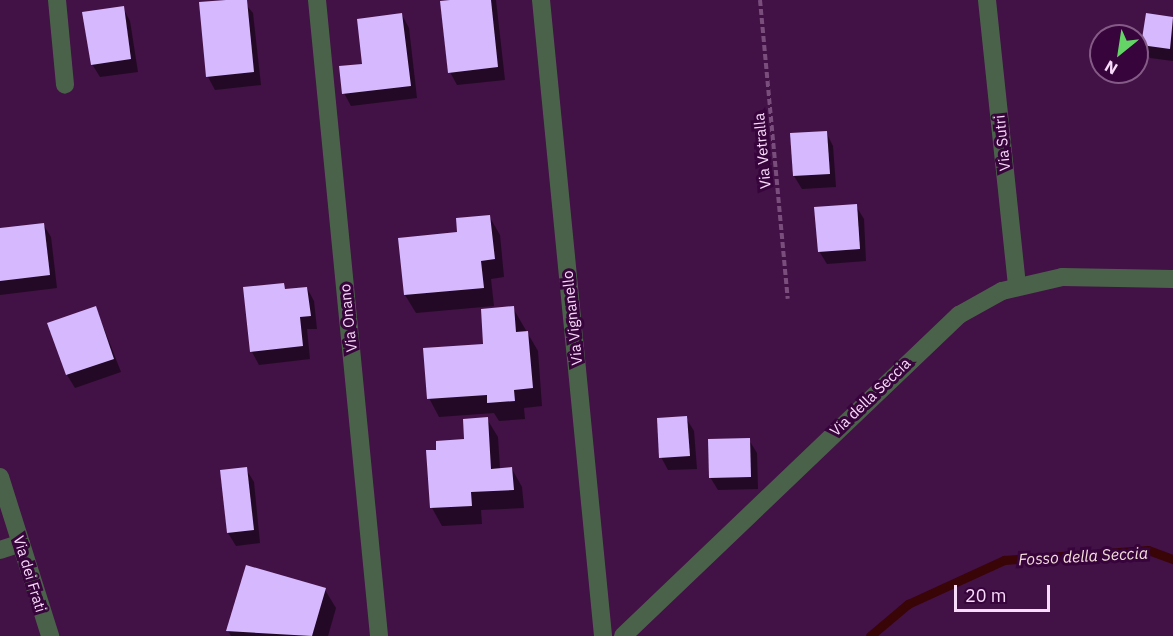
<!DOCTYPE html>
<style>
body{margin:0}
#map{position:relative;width:1173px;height:636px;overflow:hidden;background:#421146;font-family:"IBM Plex Sans",sans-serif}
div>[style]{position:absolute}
.shadow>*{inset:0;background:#0007}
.stream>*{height:9px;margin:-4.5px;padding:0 4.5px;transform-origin:4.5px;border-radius:4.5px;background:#390507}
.building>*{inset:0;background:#d6b8fe}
.path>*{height:4px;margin-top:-2px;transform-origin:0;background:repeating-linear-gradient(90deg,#794e7d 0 6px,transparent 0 9px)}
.street>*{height:18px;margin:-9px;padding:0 9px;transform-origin:9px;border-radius:9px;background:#4b624a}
span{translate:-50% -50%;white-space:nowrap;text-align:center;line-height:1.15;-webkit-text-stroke:6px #37053b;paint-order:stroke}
.street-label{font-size:15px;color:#f8dafa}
.water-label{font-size:16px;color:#f5dedb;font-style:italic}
.north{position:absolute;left:1089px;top:24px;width:60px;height:60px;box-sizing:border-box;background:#37053b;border:2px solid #845a87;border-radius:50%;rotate:210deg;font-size:16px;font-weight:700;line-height:24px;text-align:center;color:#f8dafa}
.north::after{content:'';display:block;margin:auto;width:21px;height:27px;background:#65d467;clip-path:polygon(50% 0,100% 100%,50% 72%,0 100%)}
.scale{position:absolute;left:954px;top:585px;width:96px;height:27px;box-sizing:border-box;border:3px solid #f8dafa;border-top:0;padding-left:8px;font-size:18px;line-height:21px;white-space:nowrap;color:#f8dafa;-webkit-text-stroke:4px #37053b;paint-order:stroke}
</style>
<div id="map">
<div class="shadow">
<i style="clip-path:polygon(242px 0,253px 13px,261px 85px,215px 90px,208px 77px)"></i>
<i style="clip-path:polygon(457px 0,496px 0,505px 80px,457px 85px,450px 72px)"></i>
<i style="clip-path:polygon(123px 8px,130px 21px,138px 72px,100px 77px,92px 64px)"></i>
<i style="clip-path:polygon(402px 15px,409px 28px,417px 98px,351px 106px,344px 93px)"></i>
<i style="clip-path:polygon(1147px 15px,1173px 19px,1173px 61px,1150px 58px,1143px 45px)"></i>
<i style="clip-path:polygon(826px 132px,833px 146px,836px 187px,802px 189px,794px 176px)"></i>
<i style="clip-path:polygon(856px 206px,864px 219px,866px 261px,827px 264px,819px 251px)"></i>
<i style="clip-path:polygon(489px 216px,500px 235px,504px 277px,491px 279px,494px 306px,416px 313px,405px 295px,459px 234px)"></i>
<i style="clip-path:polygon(43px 224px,51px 237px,57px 288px,0 295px,0 230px)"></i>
<i style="clip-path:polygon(283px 285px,286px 290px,307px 288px,314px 301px,317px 329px,307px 329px,310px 359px,259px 365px,252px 352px)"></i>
<i style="clip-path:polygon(96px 308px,121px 372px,75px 388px,67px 375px)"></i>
<i style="clip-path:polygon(513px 308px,538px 351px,542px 406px,524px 408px,525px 419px,499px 421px,494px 413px,439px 417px,429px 398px,485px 346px)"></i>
<i style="clip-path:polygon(686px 418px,694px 431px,697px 469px,668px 470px,661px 457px)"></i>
<i style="clip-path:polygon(487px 419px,498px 437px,500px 469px,512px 469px,522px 487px,524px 508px,481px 510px,482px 524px,442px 526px,432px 508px,438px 451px,466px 441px)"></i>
<i style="clip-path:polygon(749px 440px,757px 453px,758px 489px,718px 490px,710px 477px)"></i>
<i style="clip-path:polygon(246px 469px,254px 482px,260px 543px,236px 546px,228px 533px)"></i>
<i style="clip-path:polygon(325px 590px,336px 608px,328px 636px,231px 636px,228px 631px)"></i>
</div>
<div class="stream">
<i style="left:870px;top:636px;width:50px;rotate:-40.1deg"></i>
<i style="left:908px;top:604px;width:106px;rotate:-24.6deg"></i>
<i style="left:1004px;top:560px;width:144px;rotate:-4deg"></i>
<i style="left:1148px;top:550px;width:27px;rotate:20deg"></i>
</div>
<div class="building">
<i style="clip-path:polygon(226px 0,247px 0,254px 72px,206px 77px,199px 2px)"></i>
<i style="clip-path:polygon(450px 0,491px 0,498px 67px,448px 73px,440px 1px)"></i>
<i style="clip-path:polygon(124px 6px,131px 59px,91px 65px,82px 12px)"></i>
<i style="clip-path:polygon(402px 13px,411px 86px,342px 94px,339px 66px,362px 64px,357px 19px)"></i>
<i style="clip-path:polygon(1146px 13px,1173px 17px,1170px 49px,1141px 45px)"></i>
<i style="clip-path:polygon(827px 131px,830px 174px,793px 176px,790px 133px)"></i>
<i style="clip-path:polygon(857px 204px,860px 249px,818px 252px,814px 207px)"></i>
<i style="clip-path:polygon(490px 215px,495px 259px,481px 261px,484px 288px,404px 295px,398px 238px,457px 232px,456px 218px)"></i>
<i style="clip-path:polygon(44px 223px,50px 275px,0 281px,0 228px)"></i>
<i style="clip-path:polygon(284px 283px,285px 289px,307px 287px,311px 316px,300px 317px,303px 346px,250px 352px,243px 287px)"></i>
<i style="clip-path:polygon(96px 306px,114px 359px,66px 375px,47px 323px)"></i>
<i style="clip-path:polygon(514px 306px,516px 332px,528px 331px,533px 388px,514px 390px,515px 401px,487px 403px,487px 395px,427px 399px,423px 348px,483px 344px,481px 309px)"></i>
<i style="clip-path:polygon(687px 416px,690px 456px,659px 458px,657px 418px)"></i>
<i style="clip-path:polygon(488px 417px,491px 469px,512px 467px,514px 490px,471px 492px,472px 506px,430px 508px,426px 450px,436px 450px,436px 441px,464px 439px,463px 419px)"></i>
<i style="clip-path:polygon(750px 438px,751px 477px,709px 478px,708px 439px)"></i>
<i style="clip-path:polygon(247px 467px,254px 530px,227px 533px,220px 470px)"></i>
<i style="clip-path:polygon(246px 565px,326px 588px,312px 636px,226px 631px)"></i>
</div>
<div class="path">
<i style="left:760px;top:0;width:300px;rotate:84.7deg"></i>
</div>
<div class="street">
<i style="left:57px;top:0;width:85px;rotate:84.6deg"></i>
<i style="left:317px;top:0;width:639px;rotate:84.43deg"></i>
<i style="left:541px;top:0;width:639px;rotate:84.43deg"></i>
<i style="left:987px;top:0;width:288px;rotate:84deg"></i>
<i style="left:0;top:477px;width:167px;rotate:72.5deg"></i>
<i style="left:0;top:550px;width:22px;rotate:-18deg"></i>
<i style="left:623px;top:636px;width:465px;rotate:-43.7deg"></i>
<i style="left:959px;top:315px;width:49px;rotate:-29.2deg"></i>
<i style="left:1002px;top:291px;width:62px;rotate:-13.1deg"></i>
<i style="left:1062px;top:277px;width:111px;rotate:1deg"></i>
</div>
<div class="street-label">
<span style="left:1002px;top:143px;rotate:-96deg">Via Sutri</span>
<span style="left:762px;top:151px;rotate:-95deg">Via Vetralla</span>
<span style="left:348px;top:318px;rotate:-96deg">Via Onano</span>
<span style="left:572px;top:318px;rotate:-96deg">Via Vignanello</span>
<span style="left:870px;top:397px;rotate:-44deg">Via della Seccia</span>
<span style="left:30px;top:574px;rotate:73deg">Via dei Frati</span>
</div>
<div class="water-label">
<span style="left:1083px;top:556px;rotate:-3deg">Fosso della Seccia</span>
</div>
<div class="north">N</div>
<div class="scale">20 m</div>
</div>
